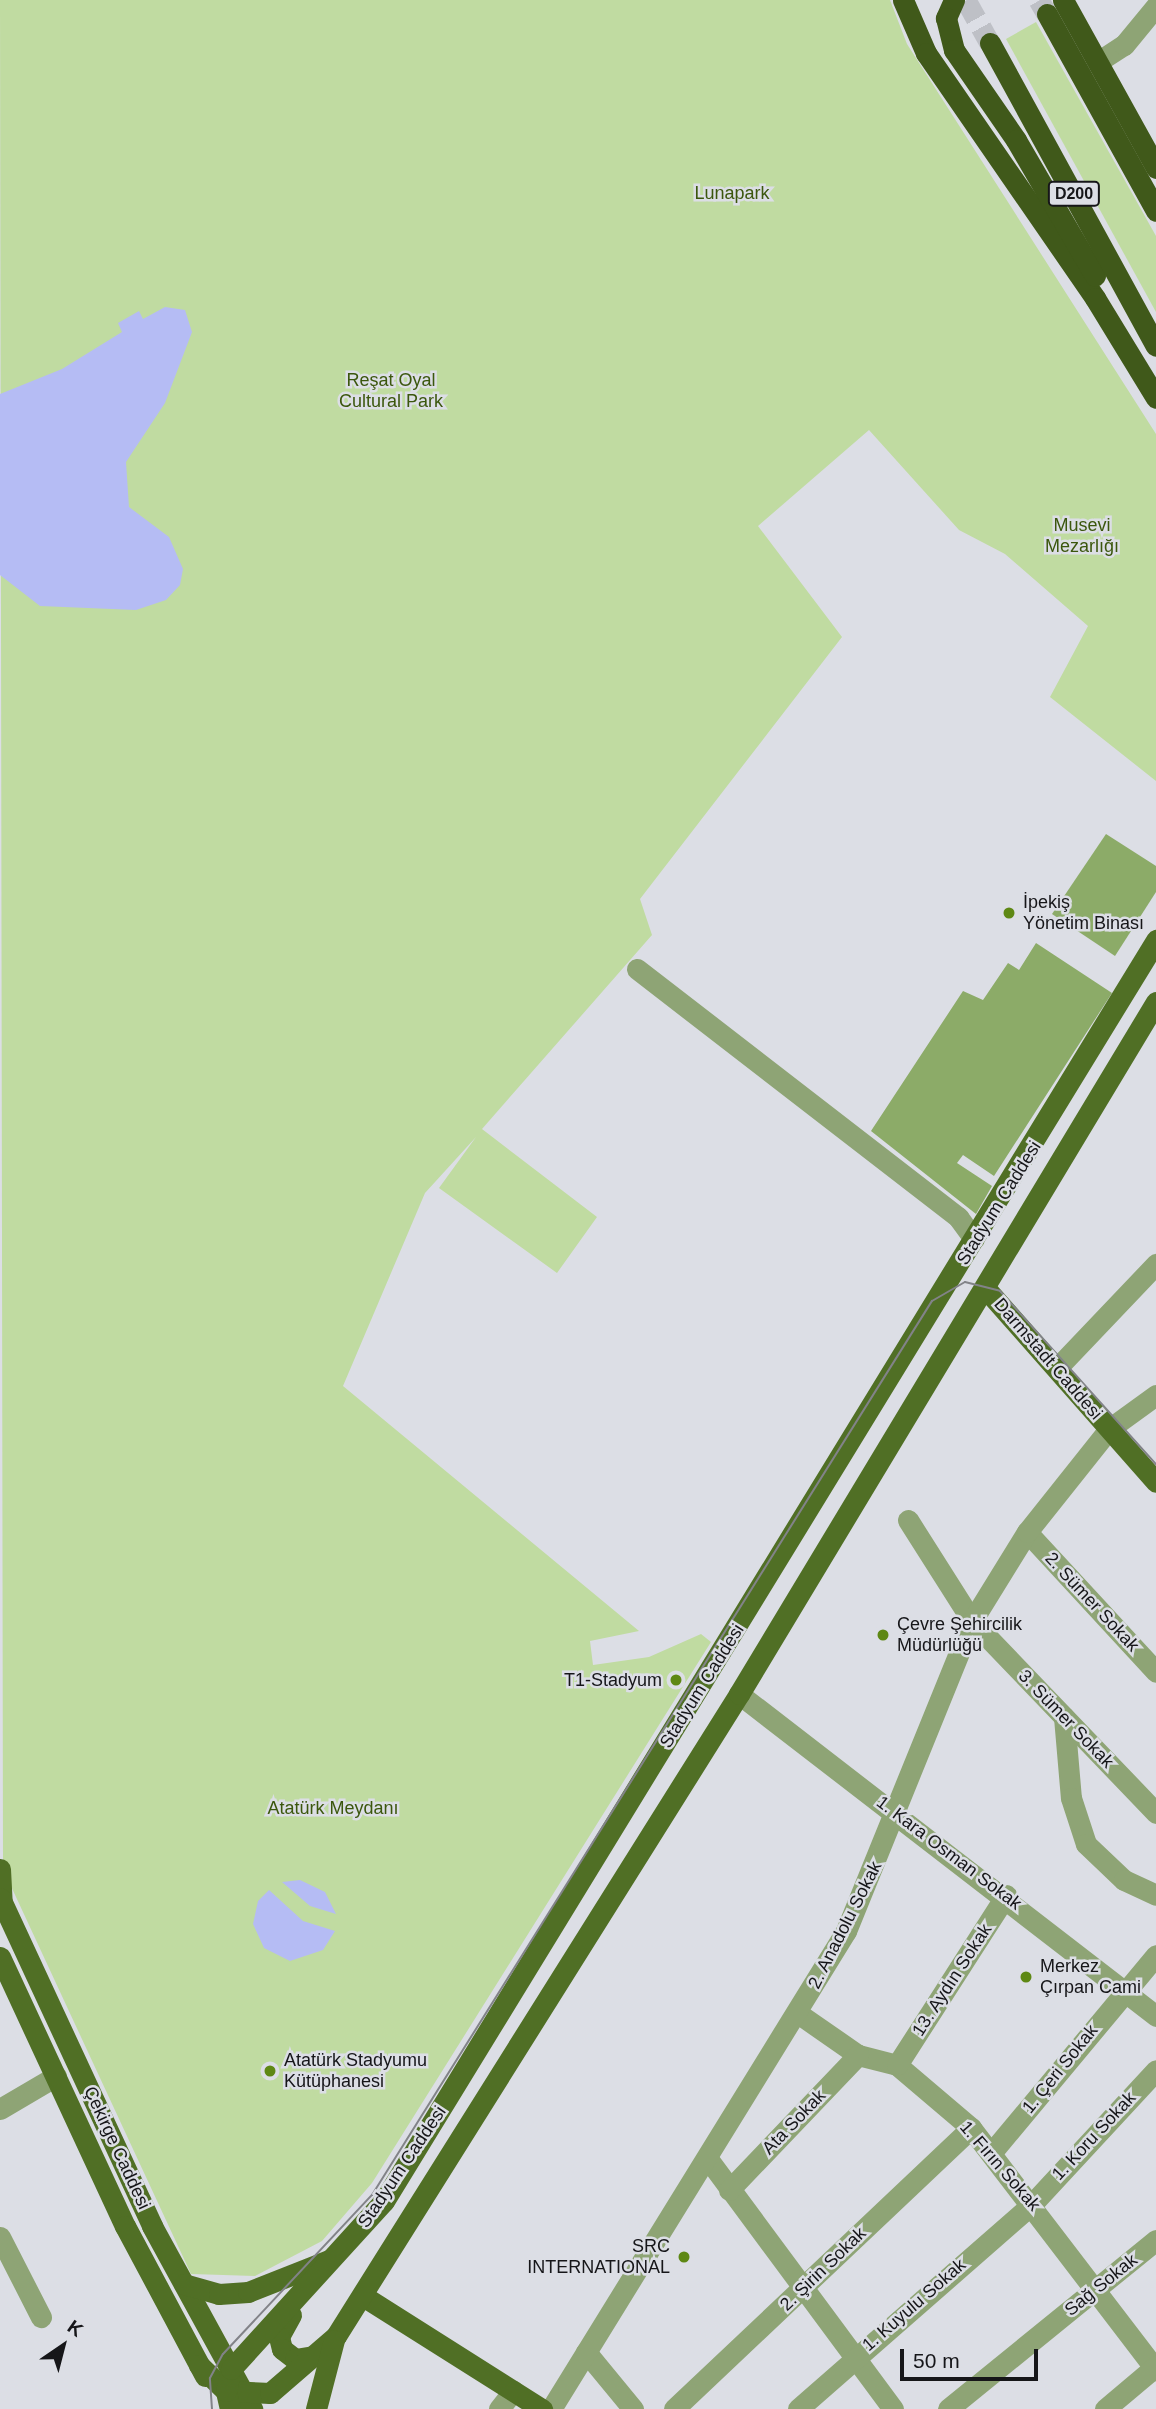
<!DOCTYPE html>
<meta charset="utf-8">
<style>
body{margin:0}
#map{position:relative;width:1156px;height:2409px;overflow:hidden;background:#dcdee5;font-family:Arial,sans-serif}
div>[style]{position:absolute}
.green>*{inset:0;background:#c0dba1}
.forest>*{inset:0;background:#8cab68}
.water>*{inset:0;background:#b5bcf4}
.highway-tunnel>*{height:21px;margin-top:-10.5px;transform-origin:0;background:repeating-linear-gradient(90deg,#bec0c6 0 21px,transparent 0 31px)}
.minor>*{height:21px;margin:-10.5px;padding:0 10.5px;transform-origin:10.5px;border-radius:10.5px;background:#8ea475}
.major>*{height:21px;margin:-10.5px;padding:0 10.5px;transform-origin:10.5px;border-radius:10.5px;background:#506f25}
.highway>*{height:21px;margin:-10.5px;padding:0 10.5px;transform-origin:10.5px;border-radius:10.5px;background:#40591a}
.tram>*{height:2px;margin:-1px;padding:0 1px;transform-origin:1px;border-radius:1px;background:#828388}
.dots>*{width:19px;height:19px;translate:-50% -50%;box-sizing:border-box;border:4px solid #dcdee5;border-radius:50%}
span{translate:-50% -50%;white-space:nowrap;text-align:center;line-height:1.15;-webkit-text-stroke:5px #dcdee5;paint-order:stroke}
.shield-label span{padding:2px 5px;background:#dcdee5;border:2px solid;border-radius:5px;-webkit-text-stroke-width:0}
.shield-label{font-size:16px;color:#161619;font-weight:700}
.park-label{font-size:18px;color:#3b570d}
.poi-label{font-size:18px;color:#161619}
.left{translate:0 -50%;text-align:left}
.right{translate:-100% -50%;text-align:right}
.street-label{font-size:18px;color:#161619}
.north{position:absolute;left:28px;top:2311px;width:70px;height:70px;-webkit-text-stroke:5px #dcdee5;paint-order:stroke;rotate:35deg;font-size:19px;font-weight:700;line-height:28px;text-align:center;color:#161619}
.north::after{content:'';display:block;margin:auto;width:24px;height:32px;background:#161619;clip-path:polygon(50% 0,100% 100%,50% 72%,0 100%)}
.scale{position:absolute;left:900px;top:2349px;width:138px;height:32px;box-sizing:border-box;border:4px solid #161619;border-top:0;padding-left:9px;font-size:21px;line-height:24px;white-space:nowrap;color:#161619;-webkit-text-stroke:5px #dcdee5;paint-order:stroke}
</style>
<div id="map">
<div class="green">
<i style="clip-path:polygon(0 0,890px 0,907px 44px,1156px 434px,1156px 781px,1050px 697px,1088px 626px,1005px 554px,959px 530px,869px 430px,758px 526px,842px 637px,640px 899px,652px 935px,482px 1129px,597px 1217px,557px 1273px,439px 1188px,476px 1137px,425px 1193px,343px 1386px,639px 1631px,590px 1641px,593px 1665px,649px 1657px,701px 1634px,711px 1642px,372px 2183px,322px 2241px,255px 2276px,191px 2274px,3px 1869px)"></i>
<i style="clip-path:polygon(1036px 22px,1156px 236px,1156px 312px,1006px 39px)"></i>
</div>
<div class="forest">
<i style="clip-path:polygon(1106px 834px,1156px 866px,1156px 892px,1115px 956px,1052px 914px)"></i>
<i style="clip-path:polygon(1036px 943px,1112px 993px,994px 1176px,963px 1155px,957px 1163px,992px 1186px,976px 1214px,871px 1131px,963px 991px,983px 1000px,1008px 963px,1019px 970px)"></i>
</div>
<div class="water">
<i style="clip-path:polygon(165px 307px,185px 310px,192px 332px,165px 403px,126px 462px,129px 507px,169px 537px,183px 569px,180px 585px,166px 600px,136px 610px,40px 606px,0 575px,0 394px,62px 369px,122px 332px,118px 323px,139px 311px,143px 319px)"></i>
<i style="clip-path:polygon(300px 1880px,325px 1892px,336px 1914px,310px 1906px,282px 1882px)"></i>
<i style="clip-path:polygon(269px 1890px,303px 1921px,335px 1931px,323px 1950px,290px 1961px,264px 1948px,253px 1924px,258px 1901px)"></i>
</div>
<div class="highway-tunnel">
<i style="left:966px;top:0;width:49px;rotate:60.8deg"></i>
<i style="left:1039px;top:0;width:16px;rotate:60deg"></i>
</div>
<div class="minor">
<i style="left:1099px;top:61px;width:30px;rotate:-33deg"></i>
<i style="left:1124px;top:45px;width:50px;rotate:-50.6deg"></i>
<i style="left:637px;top:969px;width:406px;rotate:37.7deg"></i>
<i style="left:958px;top:1217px;width:27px;rotate:54deg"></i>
<i style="left:1057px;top:1368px;width:144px;rotate:-46.4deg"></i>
<i style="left:908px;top:1520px;width:120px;rotate:57.6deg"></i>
<i style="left:972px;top:1621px;width:266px;rotate:46.2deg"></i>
<i style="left:1027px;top:1532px;width:190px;rotate:47.3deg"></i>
<i style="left:739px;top:1694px;width:527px;rotate:37.67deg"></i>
<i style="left:1064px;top:1717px;width:81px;rotate:85.1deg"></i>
<i style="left:1071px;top:1798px;width:48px;rotate:71.9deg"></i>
<i style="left:1086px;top:1844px;width:52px;rotate:43.5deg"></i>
<i style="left:1124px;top:1880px;width:35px;rotate:25deg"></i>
<i style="left:799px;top:2014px;width:72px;rotate:34.8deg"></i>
<i style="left:858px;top:2055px;width:40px;rotate:14.4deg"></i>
<i style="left:897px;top:2065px;width:97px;rotate:40.4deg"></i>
<i style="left:971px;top:2128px;width:305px;rotate:52.6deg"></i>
<i style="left:897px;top:2065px;width:202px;rotate:-57.3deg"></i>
<i style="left:0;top:2109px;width:65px;rotate:-30.5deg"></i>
<i style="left:992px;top:2152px;width:256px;rotate:-50.2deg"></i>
<i style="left:708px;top:2159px;width:311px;rotate:53.5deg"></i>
<i style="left:729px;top:2190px;width:187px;rotate:-46.3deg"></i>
<i style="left:0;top:2237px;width:90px;rotate:62.9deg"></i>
<i style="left:586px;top:2352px;width:74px;rotate:50.5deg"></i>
<i style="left:499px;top:2409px;width:23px;rotate:-52deg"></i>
<i style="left:551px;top:2409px;width:562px;rotate:-58.32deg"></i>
<i style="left:846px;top:1931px;width:335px;rotate:-67.9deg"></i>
<i style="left:972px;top:1621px;width:105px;rotate:-58.3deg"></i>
<i style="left:1027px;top:1532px;width:132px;rotate:-51.5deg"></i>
<i style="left:1109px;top:1429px;width:58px;rotate:-35.9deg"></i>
<i style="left:674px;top:2409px;width:409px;rotate:-43.4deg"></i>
<i style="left:798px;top:2409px;width:313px;rotate:-41.2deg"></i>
<i style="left:1033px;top:2203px;width:181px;rotate:-47.2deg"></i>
<i style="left:948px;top:2409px;width:268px;rotate:-39.1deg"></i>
<i style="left:1105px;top:2409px;width:67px;rotate:-40.1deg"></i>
</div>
<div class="major">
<i style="left:986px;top:1289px;width:257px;rotate:48.6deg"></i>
<i style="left:0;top:1869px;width:33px;rotate:87deg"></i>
<i style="left:0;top:1898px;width:362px;rotate:65.1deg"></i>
<i style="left:152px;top:2226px;width:209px;rotate:61.3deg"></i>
<i style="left:0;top:1957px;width:297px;rotate:65.1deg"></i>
<i style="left:125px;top:2226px;width:170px;rotate:61.9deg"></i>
<i style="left:184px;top:2284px;width:36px;rotate:16deg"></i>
<i style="left:219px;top:2294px;width:29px;rotate:-4deg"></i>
<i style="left:248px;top:2292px;width:87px;rotate:-21.6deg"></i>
<i style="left:363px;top:2296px;width:212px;rotate:32.3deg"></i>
<i style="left:291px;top:2315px;width:25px;rotate:119deg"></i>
<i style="left:279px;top:2337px;width:12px;rotate:76deg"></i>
<i style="left:282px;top:2349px;width:16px;rotate:38deg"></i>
<i style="left:295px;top:2359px;width:20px;rotate:-9deg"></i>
<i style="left:199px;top:2365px;width:37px;rotate:44deg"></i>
<i style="left:226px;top:2391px;width:44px;rotate:2.6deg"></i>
<i style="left:270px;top:2393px;width:87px;rotate:-40.8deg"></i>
<i style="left:336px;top:2336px;width:758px;rotate:-57.88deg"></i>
<i style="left:739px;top:1694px;width:808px;rotate:-58.93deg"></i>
<i style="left:230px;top:2409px;width:18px;rotate:-103deg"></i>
<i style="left:226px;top:2391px;width:23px;rotate:-77deg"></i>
<i style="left:231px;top:2369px;width:227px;rotate:-47.7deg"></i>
<i style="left:384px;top:2201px;width:1479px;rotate:-58.52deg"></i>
<i style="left:316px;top:2409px;width:71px;rotate:-75.4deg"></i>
</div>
<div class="highway">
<i style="left:903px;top:0;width:58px;rotate:66.5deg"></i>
<i style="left:926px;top:53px;width:298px;rotate:55.4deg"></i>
<i style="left:1095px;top:298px;width:117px;rotate:58.6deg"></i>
<i style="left:954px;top:0;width:20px;rotate:114deg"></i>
<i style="left:946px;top:18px;width:33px;rotate:76deg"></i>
<i style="left:954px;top:50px;width:109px;rotate:55.4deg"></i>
<i style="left:1016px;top:140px;width:157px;rotate:59.8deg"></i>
<i style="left:1063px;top:0;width:192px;rotate:61deg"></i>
<i style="left:1047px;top:14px;width:225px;rotate:61deg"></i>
<i style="left:990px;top:43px;width:345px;rotate:61.3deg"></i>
</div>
<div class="tram">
<i style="left:212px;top:2409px;width:31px;rotate:-94deg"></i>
<i style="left:210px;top:2378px;width:27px;rotate:-62deg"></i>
<i style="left:223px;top:2354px;width:218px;rotate:-46.9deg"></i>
<i style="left:372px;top:2195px;width:1055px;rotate:-57.94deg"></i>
<i style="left:932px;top:1301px;width:38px;rotate:-30deg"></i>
<i style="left:965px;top:1282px;width:36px;rotate:14deg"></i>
<i style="left:1000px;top:1291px;width:233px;rotate:48deg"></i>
</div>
<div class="dots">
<i style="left:1009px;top:913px;background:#5e8814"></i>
<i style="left:883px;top:1635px;background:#5e8814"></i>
<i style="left:676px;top:1680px;background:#5e8814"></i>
<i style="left:1026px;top:1977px;background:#5e8814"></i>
<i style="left:270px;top:2071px;background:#5e8814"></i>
<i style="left:684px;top:2257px;background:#5e8814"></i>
</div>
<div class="shield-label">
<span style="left:1074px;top:194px">D200</span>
</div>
<div class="park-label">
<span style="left:732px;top:193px">Lunapark</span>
<span style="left:391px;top:391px">Reşat Oyal<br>Cultural Park</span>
<span style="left:1082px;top:536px">Musevi<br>Mezarlığı</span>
<span style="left:333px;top:1808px">Atatürk Meydanı</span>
</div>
<div class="poi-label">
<span class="left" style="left:1023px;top:913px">İpekiş<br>Yönetim Binası</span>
<span class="left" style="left:897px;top:1635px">Çevre Şehircilik<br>Müdürlüğü</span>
<span class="right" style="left:662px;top:1680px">T1-Stadyum</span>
<span class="left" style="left:1040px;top:1977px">Merkez<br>Çırpan Cami</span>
<span class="left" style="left:284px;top:2071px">Atatürk Stadyumu<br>Kütüphanesi</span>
<span class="right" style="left:670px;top:2257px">SRC<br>INTERNATIONAL</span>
</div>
<div class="street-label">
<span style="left:999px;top:1203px;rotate:-58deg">Stadyum Caddesi</span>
<span style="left:1048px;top:1359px;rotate:49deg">Darmstadt Caddesi</span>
<span style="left:1092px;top:1602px;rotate:47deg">2. Sümer Sokak</span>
<span style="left:702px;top:1686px;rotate:-58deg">Stadyum Caddesi</span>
<span style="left:1066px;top:1719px;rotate:46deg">3. Sümer Sokak</span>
<span style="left:949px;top:1853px;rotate:37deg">1. Kara Osman Sokak</span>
<span style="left:845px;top:1925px;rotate:-63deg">2. Anadolu Sokak</span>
<span style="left:952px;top:1980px;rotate:-57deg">13. Aydın Sokak</span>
<span style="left:1060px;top:2069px;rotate:-51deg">1. Çeri Sokak</span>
<span style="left:794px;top:2122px;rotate:-46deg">Ata Sokak</span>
<span style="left:1094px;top:2136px;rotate:-47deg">1. Koru Sokak</span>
<span style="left:117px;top:2148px;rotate:65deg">Çekirge Caddesi</span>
<span style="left:1000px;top:2166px;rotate:49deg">1. Fırın Sokak</span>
<span style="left:402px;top:2167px;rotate:-56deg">Stadyum Caddesi</span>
<span style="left:823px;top:2269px;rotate:-44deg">2. Şirin Sokak</span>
<span style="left:1101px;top:2285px;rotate:-39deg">Sağ Sokak</span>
<span style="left:914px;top:2305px;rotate:-41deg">1. Kuyulu Sokak</span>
</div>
<div class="north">K</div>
<div class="scale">50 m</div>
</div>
